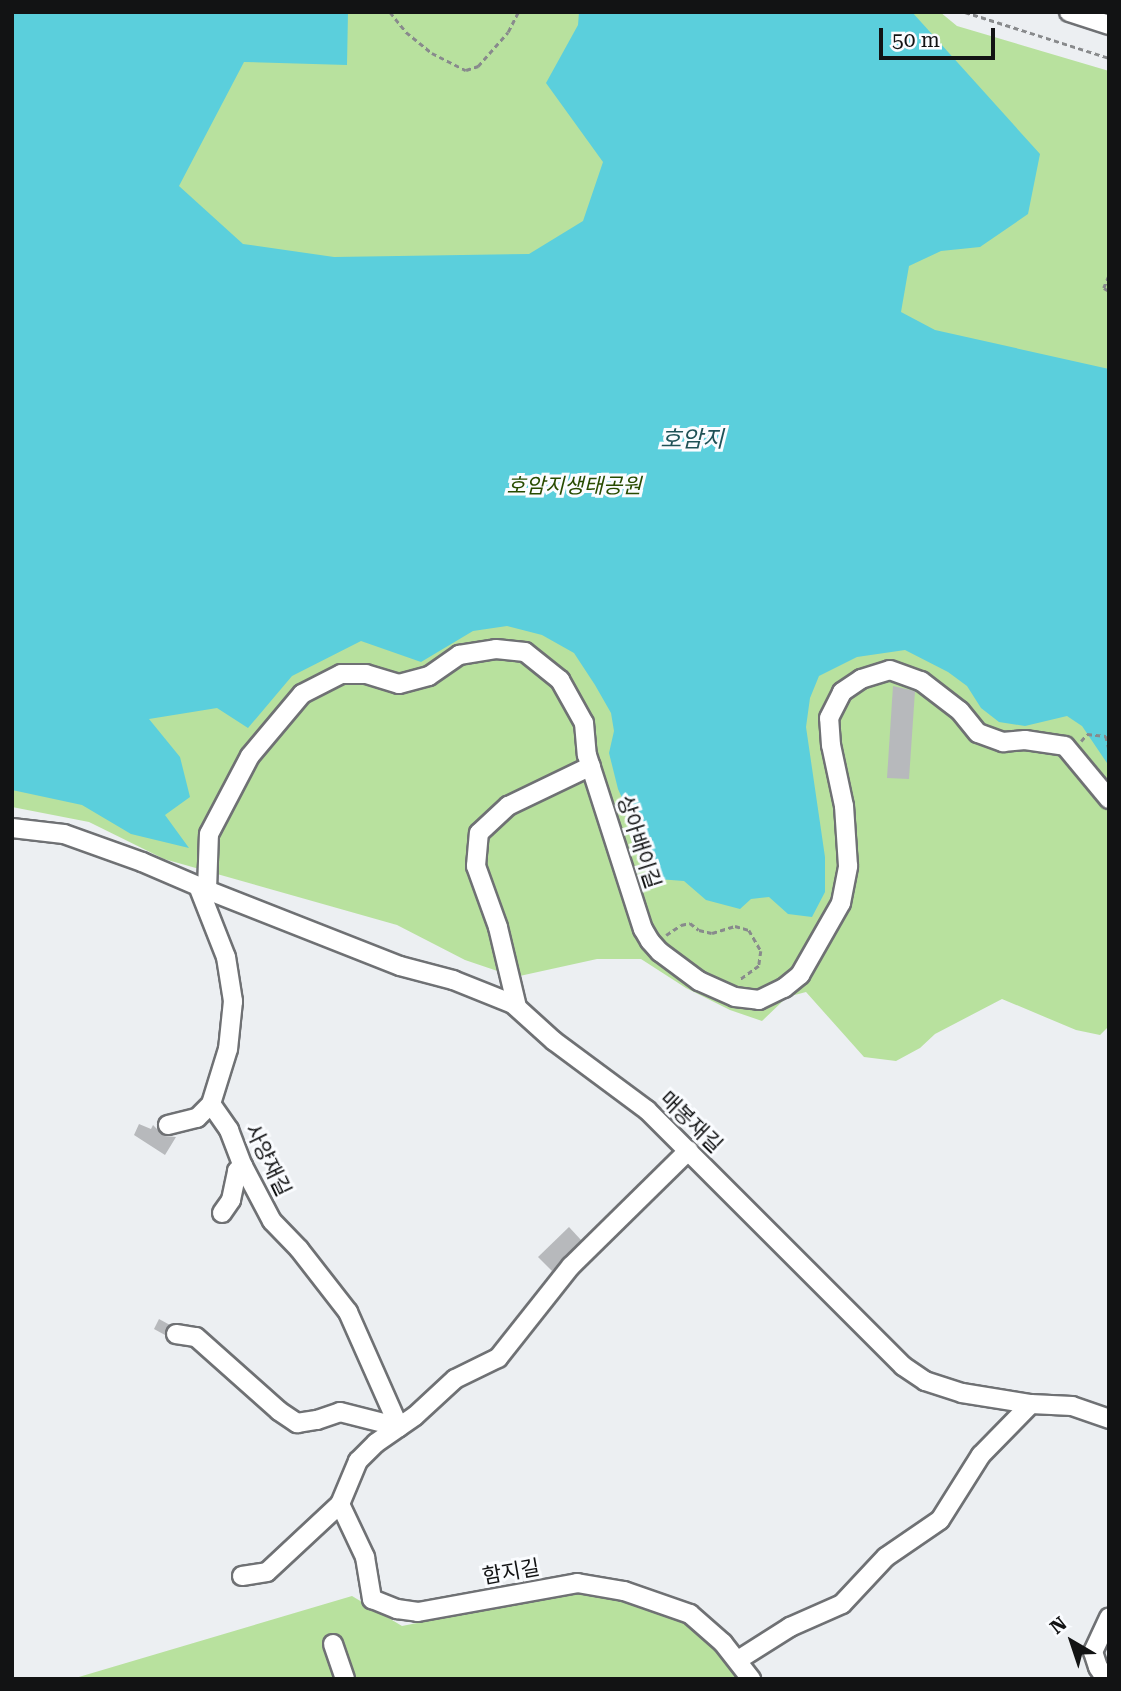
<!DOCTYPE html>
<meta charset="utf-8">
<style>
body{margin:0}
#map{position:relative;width:1121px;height:1691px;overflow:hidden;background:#eceff2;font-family:"Roboto Serif","Noto Sans KR",serif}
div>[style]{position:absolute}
.green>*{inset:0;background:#b8e19e}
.water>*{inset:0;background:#5bcfdc}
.building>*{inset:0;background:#b7b9bc}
.path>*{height:2.5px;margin-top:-1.25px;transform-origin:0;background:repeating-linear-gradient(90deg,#888a8c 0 5px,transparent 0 8.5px)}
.roads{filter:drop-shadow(2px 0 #6f7174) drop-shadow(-2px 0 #6f7174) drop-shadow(0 2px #6f7174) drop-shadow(0 -2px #6f7174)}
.minor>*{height:18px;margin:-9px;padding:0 9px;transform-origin:9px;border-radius:9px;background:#fff}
span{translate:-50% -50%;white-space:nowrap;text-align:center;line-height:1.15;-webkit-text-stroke:6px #fafcff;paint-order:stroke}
.park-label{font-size:21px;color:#274b00;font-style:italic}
.street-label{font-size:21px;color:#121314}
.water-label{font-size:23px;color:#1f5257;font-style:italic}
.frame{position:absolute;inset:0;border:14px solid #121314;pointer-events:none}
.north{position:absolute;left:1037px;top:1607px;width:70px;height:70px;-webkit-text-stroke:5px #fafcff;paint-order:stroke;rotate:321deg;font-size:19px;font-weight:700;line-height:28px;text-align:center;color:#121314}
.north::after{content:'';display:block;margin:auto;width:24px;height:32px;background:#121314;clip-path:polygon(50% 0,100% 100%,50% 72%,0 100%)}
.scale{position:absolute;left:879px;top:28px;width:116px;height:32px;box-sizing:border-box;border:4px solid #121314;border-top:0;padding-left:9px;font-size:21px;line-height:24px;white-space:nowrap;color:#121314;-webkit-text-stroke:5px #fafcff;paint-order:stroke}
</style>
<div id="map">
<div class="green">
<i style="clip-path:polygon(12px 12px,940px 12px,957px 26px,1109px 71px,1109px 1026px,1100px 1035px,1076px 1030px,1002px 999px,935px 1034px,920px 1048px,896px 1061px,864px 1057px,806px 992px,787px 997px,762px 1021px,730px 1010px,686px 988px,641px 959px,597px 959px,515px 977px,465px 960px,397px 925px,164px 859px,89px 822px,12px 807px)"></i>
<i style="clip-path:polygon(598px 1592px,678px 1616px,719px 1652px,738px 1679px,72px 1679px,352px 1596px,402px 1626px,558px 1595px)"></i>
</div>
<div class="water">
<i style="clip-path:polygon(12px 12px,348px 12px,347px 65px,244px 62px,179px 186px,243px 244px,334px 257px,529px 254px,583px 221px,603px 162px,546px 83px,578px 25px,579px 12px,912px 12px,1040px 154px,1028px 214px,980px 247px,941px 251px,909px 266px,901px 312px,935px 330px,1109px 369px,1109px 766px,1082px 726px,1067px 716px,1025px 726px,999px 722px,981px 708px,967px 686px,948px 672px,905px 650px,857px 657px,819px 676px,810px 698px,806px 727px,825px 857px,825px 892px,812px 917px,788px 914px,769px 897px,751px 899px,740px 909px,706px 900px,684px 881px,658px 879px,618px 789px,609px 753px,614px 731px,611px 713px,595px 685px,574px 653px,542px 635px,507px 626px,473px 631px,421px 662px,361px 641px,292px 676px,248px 728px,217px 708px,149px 719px,180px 757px,190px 797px,165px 815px,189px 848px,131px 834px,82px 805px,12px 790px)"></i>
</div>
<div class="building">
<i style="clip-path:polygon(893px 686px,915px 691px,909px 779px,887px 778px)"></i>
<i style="clip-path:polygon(139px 1124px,151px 1129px,153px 1125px,164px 1136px,176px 1137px,165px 1155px,134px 1135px)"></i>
<i style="clip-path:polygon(569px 1227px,581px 1240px,552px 1271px,538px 1257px)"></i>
<i style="clip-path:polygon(159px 1319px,170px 1325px,165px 1335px,154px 1329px)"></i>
</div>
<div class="path">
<i style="left:390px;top:12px;width:26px;rotate:51deg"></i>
<i style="left:406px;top:32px;width:33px;rotate:39deg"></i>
<i style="left:432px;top:53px;width:38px;rotate:27deg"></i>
<i style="left:466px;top:70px;width:13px;rotate:-18deg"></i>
<i style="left:478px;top:66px;width:45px;rotate:-48.6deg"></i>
<i style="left:508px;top:32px;width:22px;rotate:-63deg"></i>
<i style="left:965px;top:12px;width:151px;rotate:17.7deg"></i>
<i style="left:1109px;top:276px;width:13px;rotate:113deg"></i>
<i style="left:1104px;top:288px;width:6px;rotate:31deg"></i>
<i style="left:1081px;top:741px;width:9px;rotate:-49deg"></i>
<i style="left:1087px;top:734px;width:19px;rotate:6deg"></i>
<i style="left:1106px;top:736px;width:13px;rotate:77deg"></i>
<i style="left:666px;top:935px;width:18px;rotate:-34deg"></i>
<i style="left:681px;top:925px;width:9px;rotate:-13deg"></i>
<i style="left:690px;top:923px;width:11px;rotate:38deg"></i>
<i style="left:699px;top:930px;width:13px;rotate:13deg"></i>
<i style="left:712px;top:933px;width:24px;rotate:-17deg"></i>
<i style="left:735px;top:926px;width:15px;rotate:16deg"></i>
<i style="left:749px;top:930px;width:24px;rotate:60deg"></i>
<i style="left:761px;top:951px;width:15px;rotate:98deg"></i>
<i style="left:759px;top:966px;width:24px;rotate:144deg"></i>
</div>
<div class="roads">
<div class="minor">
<i style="left:1069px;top:12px;width:42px;rotate:18deg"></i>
<i style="left:12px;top:828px;width:52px;rotate:6.6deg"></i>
<i style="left:64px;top:834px;width:83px;rotate:19.7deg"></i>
<i style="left:142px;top:862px;width:71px;rotate:23.3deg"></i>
<i style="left:207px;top:890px;width:56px;rotate:-88deg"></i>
<i style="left:209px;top:834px;width:88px;rotate:-62.3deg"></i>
<i style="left:250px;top:756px;width:81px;rotate:-50deg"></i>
<i style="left:302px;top:694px;width:44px;rotate:-27.1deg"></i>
<i style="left:341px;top:674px;width:25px"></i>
<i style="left:366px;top:674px;width:34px;rotate:17deg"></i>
<i style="left:399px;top:684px;width:31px;rotate:-15deg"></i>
<i style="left:429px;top:676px;width:37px;rotate:-35deg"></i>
<i style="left:459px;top:655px;width:37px;rotate:-9deg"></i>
<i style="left:496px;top:649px;width:29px;rotate:6deg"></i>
<i style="left:525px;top:652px;width:45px;rotate:38.7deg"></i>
<i style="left:560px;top:680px;width:49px;rotate:60.8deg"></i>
<i style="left:584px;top:723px;width:32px;rotate:85deg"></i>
<i style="left:587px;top:755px;width:183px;rotate:72.2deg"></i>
<i style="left:643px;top:929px;width:14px;rotate:60deg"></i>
<i style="left:650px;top:941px;width:15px;rotate:48deg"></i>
<i style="left:660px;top:952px;width:49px;rotate:36.6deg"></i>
<i style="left:699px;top:981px;width:39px;rotate:24deg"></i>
<i style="left:735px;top:997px;width:24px;rotate:7deg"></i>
<i style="left:759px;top:1000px;width:28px;rotate:-26deg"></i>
<i style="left:784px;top:988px;width:21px;rotate:-39deg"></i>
<i style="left:800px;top:975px;width:83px;rotate:-60.3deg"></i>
<i style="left:841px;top:903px;width:38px;rotate:-79deg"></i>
<i style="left:848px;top:866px;width:60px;rotate:-93.8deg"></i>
<i style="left:844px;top:806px;width:62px;rotate:-102deg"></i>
<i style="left:831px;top:745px;width:27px;rotate:-94deg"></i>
<i style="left:829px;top:718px;width:29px;rotate:-63deg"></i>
<i style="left:842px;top:692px;width:23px;rotate:-34deg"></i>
<i style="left:861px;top:679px;width:30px;rotate:-17deg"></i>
<i style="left:890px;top:670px;width:33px;rotate:20deg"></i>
<i style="left:921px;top:681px;width:49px;rotate:37.6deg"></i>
<i style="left:960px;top:711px;width:28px;rotate:51deg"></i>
<i style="left:978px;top:733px;width:27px;rotate:20deg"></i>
<i style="left:1003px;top:742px;width:22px;rotate:-5deg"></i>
<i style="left:1025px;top:740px;width:40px;rotate:8.5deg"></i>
<i style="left:1065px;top:746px;width:69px;rotate:50.3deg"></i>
<i style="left:198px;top:886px;width:76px;rotate:68.5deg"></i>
<i style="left:226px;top:957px;width:45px;rotate:81deg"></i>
<i style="left:233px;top:1001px;width:48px;rotate:95.9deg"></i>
<i style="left:228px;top:1049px;width:58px;rotate:107.2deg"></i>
<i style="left:211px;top:1104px;width:32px;rotate:55deg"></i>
<i style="left:229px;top:1130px;width:39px;rotate:69deg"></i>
<i style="left:243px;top:1166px;width:62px;rotate:62.2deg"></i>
<i style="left:272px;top:1221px;width:39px;rotate:46deg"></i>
<i style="left:299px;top:1249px;width:80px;rotate:52.1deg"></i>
<i style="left:348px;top:1312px;width:126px;rotate:66.1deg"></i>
<i style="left:207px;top:890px;width:207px;rotate:21.5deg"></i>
<i style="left:400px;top:966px;width:55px;rotate:14.8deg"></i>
<i style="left:453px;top:980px;width:65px;rotate:21.8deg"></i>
<i style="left:513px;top:1004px;width:55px;rotate:42.1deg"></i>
<i style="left:554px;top:1041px;width:116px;rotate:36.6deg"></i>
<i style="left:647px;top:1110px;width:362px;rotate:45deg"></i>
<i style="left:903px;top:1366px;width:27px;rotate:34deg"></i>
<i style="left:925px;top:1381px;width:39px;rotate:18deg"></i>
<i style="left:962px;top:1393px;width:70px;rotate:9.1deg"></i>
<i style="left:1031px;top:1404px;width:41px;rotate:2.8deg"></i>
<i style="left:1072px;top:1406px;width:39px;rotate:19deg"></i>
<i style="left:517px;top:1007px;width:82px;rotate:-103.4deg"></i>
<i style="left:498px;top:927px;width:65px;rotate:-109.8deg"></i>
<i style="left:476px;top:866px;width:33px;rotate:-85deg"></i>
<i style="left:479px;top:833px;width:40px;rotate:-43deg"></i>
<i style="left:508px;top:806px;width:92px;rotate:-25.7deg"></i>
<i style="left:168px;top:1125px;width:30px;rotate:-14deg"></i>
<i style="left:197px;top:1118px;width:20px;rotate:-45deg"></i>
<i style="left:222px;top:1213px;width:16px;rotate:-55deg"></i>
<i style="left:231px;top:1200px;width:30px;rotate:-78deg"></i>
<i style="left:237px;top:1171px;width:8px;rotate:-40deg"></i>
<i style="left:176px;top:1334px;width:20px;rotate:9deg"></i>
<i style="left:196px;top:1337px;width:111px;rotate:41.7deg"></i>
<i style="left:279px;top:1411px;width:22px;rotate:34deg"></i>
<i style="left:297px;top:1423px;width:20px;rotate:-9deg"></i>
<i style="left:317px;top:1420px;width:24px;rotate:-19deg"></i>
<i style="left:340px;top:1412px;width:61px;rotate:14.3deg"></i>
<i style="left:340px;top:1504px;width:59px;rotate:64.7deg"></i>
<i style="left:365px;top:1557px;width:43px;rotate:80.5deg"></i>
<i style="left:372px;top:1599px;width:27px;rotate:22deg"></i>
<i style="left:397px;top:1609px;width:21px;rotate:8deg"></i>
<i style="left:418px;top:1612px;width:162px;rotate:-10.3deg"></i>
<i style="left:577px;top:1583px;width:48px;rotate:9.7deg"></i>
<i style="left:624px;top:1591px;width:70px;rotate:19.2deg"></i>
<i style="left:690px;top:1614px;width:44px;rotate:41.3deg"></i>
<i style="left:723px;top:1643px;width:46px;rotate:52.1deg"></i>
<i style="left:242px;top:1576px;width:25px;rotate:-9deg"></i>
<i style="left:267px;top:1572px;width:100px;rotate:-43deg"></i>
<i style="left:340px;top:1504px;width:47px;rotate:-67.3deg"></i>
<i style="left:358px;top:1461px;width:25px;rotate:-45deg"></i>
<i style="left:376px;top:1443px;width:47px;rotate:-34.7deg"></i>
<i style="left:415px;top:1416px;width:54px;rotate:-42.8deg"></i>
<i style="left:455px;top:1379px;width:48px;rotate:-26deg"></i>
<i style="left:498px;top:1358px;width:117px;rotate:-51.6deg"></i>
<i style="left:571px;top:1266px;width:165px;rotate:-44.5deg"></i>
<i style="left:333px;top:1644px;width:37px;rotate:71deg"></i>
<i style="left:738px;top:1660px;width:62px;rotate:-32.4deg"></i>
<i style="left:790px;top:1627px;width:57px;rotate:-23.9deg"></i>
<i style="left:842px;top:1604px;width:64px;rotate:-46.9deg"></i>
<i style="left:886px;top:1557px;width:65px;rotate:-34.4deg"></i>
<i style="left:940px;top:1520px;width:77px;rotate:-57.8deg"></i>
<i style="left:981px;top:1455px;width:71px;rotate:-45.6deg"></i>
<i style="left:1106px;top:1679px;width:14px;rotate:-124deg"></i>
<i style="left:1098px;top:1667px;width:16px;rotate:-108deg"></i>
<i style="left:1093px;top:1652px;width:38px;rotate:-65deg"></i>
</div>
</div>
<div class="park-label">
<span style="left:574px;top:486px">호암지생태공원</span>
</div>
<div class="street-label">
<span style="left:639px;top:842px;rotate:72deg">상아배이길</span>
<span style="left:691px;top:1122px;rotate:44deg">매봉재길</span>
<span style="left:268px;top:1160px;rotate:64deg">사양재길</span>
<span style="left:511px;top:1572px;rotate:-10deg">함지길</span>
</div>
<div class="water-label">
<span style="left:692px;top:440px">호암지</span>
</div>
<div class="frame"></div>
<div class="north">N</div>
<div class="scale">50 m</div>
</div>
